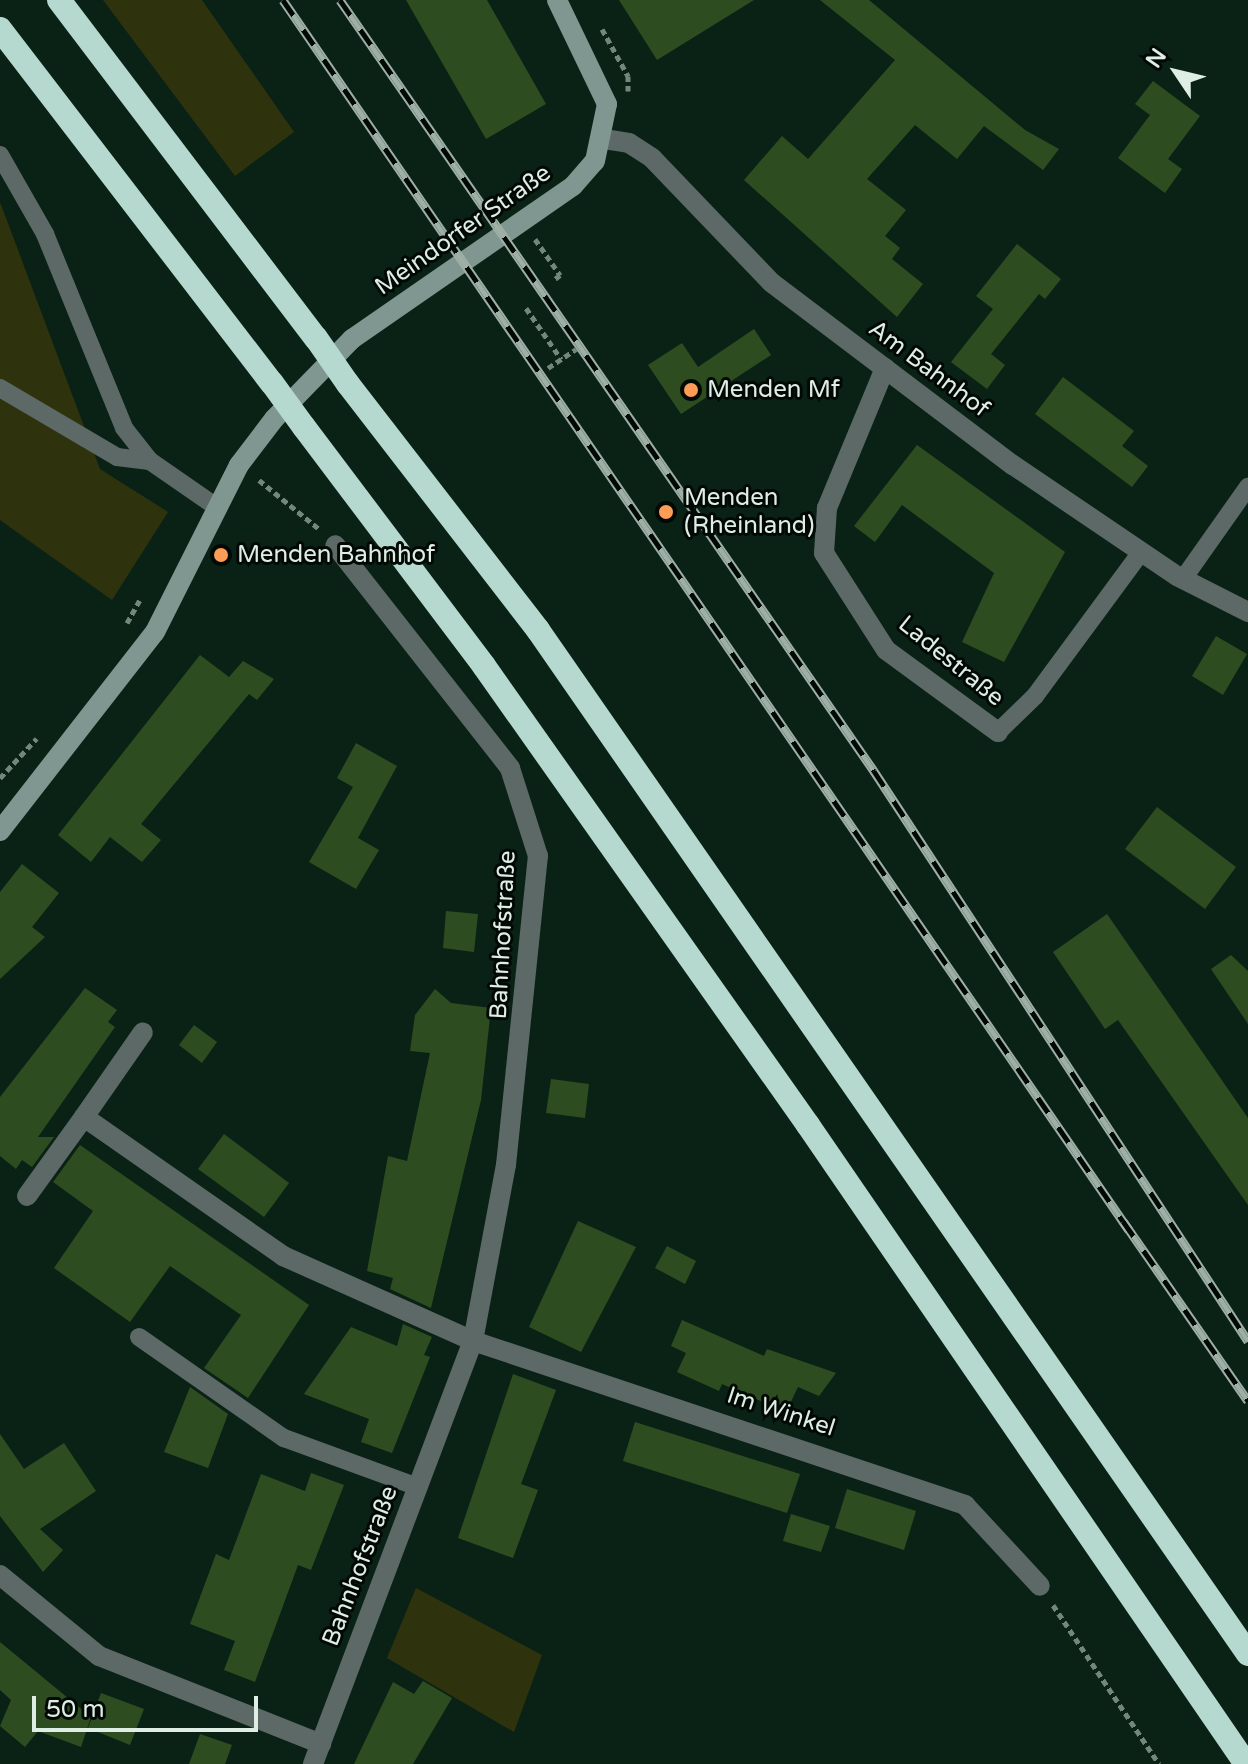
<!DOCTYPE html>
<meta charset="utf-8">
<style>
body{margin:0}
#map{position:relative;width:1248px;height:1764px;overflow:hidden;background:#0a2216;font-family:"Varela Round",sans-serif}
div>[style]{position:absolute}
.green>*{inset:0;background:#2e330e}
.building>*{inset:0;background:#2d4d21}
.path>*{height:5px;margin-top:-2.5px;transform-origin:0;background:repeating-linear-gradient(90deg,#73877c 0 6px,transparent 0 10px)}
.service>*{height:18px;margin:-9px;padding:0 9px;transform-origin:9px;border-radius:9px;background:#5c6966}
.minor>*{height:20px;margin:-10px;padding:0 10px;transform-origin:10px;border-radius:10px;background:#5c6966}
.secondary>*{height:20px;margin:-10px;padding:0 10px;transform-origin:10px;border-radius:10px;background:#809691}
.motorway>*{height:24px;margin:-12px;padding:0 12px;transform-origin:12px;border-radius:12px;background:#b5d8cf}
.rail>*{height:9px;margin-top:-4.5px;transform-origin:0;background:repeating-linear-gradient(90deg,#020905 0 18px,#9eb0a6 0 36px);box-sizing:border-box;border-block:2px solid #9eb0a6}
.motorway-bridge>*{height:24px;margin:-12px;padding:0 12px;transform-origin:12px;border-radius:12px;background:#b5d8cf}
.dots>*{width:22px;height:22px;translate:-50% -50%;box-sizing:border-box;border:4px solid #020905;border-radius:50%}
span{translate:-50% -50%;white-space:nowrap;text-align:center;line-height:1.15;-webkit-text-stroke:6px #020905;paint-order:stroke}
.street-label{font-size:24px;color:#dfeee5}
.poi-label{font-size:24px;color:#dfeee5}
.left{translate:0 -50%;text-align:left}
.north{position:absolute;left:1136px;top:32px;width:80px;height:80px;-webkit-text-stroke:6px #020905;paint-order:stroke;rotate:305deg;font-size:22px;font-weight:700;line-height:32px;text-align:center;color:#dfeee5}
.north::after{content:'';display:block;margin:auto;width:28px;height:36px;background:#dfeee5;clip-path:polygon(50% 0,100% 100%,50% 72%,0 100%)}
.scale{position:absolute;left:32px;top:1696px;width:226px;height:36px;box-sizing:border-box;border:4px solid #dfeee5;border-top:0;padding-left:10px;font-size:24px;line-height:28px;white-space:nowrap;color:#dfeee5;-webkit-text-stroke:6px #020905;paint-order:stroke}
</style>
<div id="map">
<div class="green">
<i style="clip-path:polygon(103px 0,202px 0,294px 132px,235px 176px)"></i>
<i style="clip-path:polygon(0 202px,100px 469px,168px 512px,112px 600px,0 520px)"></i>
<i style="clip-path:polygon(416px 1588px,542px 1655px,514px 1732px,387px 1658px)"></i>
</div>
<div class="building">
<i style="clip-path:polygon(406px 0,487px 0,546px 104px,486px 139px)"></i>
<i style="clip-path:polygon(619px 0,754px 0,657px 60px)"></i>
<i style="clip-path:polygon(820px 0,869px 0,1025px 130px,1059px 149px,1043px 170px,984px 126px,957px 159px,915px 125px,867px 179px,906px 210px,885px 236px,900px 248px,892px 259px,923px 284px,897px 317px,744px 180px,782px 136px,808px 159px,895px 60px)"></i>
<i style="clip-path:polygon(1153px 81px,1200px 116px,1168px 159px,1182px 169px,1165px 193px,1118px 158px,1150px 115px,1135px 104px)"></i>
<i style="clip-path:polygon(1017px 244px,1061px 279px,1045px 299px,1039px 294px,991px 354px,1005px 365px,987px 389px,951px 362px,993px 309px,976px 296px)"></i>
<i style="clip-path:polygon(754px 329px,771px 355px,681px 414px,648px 365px,682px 343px,698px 367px)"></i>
<i style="clip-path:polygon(1063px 377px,1134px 431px,1122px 446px,1148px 466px,1132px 487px,1035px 414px)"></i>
<i style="clip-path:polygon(917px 445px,1065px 552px,1004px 662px,962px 642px,994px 573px,902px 505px,875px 542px,854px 526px)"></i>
<i style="clip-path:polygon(1216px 636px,1247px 654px,1223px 695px,1192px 676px)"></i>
<i style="clip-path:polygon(200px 655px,229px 677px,243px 661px,274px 679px,257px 700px,249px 694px,141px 824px,161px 840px,142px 862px,110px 837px,91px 862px,58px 835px)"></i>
<i style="clip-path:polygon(356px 743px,397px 766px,358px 838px,379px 850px,356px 889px,309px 862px,353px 787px,337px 778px)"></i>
<i style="clip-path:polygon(1157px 807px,1236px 867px,1205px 909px,1125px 849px)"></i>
<i style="clip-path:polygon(22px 864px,59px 893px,32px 927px,45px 937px,0 979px,0 892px)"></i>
<i style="clip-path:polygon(446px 911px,478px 914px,474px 952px,443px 948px)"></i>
<i style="clip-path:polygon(1107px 914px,1248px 1118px,1248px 1205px,1118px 1020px,1105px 1029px,1053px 952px)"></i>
<i style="clip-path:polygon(1231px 955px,1248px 971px,1248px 1024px,1211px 969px)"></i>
<i style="clip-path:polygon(85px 988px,117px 1010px,108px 1022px,115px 1027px,38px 1137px,54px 1137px,32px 1167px,22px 1160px,16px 1169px,0 1156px,0 1097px)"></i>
<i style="clip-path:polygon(435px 989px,451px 1003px,491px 1008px,481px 1100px,431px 1308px,390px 1289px,393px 1278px,367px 1271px,388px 1156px,407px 1161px,430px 1053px,410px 1051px,415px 1015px)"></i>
<i style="clip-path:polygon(194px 1025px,217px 1042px,202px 1063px,179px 1045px)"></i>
<i style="clip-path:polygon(551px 1079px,589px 1084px,585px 1118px,546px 1113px)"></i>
<i style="clip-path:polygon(224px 1134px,289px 1183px,264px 1217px,198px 1169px)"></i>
<i style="clip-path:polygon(80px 1145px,309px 1305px,248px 1398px,204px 1368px,241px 1315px,170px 1266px,130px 1322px,54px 1268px,93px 1211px,53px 1182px)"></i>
<i style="clip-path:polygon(578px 1221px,636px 1247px,581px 1352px,529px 1327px)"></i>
<i style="clip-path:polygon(667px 1246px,696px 1261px,685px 1284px,655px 1268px)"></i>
<i style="clip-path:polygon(682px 1320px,764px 1356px,767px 1349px,836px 1373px,819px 1396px,798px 1387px,786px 1412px,722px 1384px,719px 1391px,677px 1372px,686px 1353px,671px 1346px)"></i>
<i style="clip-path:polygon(403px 1324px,432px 1337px,424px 1355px,430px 1357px,392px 1453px,361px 1442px,369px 1419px,304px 1394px,351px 1327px,397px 1346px)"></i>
<i style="clip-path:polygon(513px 1374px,556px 1390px,521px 1484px,538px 1490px,513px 1558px,458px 1538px)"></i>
<i style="clip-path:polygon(190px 1387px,228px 1414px,208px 1468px,164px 1452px)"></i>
<i style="clip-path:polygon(635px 1422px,800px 1474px,787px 1513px,623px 1461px)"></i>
<i style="clip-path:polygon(0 1434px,24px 1469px,64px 1443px,96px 1491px,40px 1529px,63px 1550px,43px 1572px,0 1516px)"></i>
<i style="clip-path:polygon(311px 1473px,344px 1485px,311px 1570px,298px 1565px,255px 1682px,224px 1670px,235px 1641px,190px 1624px,216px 1554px,229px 1560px,261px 1474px,305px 1491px)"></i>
<i style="clip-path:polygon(847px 1489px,916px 1511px,904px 1550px,835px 1528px)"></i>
<i style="clip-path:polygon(791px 1514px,830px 1526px,821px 1552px,783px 1541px)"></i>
<i style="clip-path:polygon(0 1642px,91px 1717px,81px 1747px,38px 1731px,25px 1747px,0 1726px,11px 1700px,0 1690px)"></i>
<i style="clip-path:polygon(423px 1681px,452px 1698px,413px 1764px,354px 1764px,393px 1682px,414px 1694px)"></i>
<i style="clip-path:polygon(101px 1693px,144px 1709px,130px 1745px,88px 1728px)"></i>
<i style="clip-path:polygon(200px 1734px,232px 1745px,225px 1764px,189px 1764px)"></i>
</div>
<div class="path">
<i style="left:602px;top:29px;width:54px;rotate:61deg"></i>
<i style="left:628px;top:76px;width:15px;rotate:90deg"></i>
<i style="left:535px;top:239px;width:44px;rotate:55.2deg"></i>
<i style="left:560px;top:275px;width:6px;rotate:141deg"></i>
<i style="left:526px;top:308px;width:62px;rotate:55.5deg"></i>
<i style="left:548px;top:368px;width:34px;rotate:-34deg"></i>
<i style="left:259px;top:480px;width:77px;rotate:39.2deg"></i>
<i style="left:127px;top:623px;width:26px;rotate:-61deg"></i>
<i style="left:0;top:778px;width:54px;rotate:-47.2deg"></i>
<i style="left:1053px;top:1605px;width:191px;rotate:56.3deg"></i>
</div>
<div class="service">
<i style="left:0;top:155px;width:91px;rotate:60.3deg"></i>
<i style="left:45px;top:234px;width:209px;rotate:67.8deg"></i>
<i style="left:124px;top:428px;width:42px;rotate:51.8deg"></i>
<i style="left:150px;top:461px;width:83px;rotate:34.7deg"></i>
<i style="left:0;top:388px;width:136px;rotate:30.5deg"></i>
<i style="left:117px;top:457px;width:33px;rotate:7deg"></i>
<i style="left:1183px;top:579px;width:113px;rotate:-54.8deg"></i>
<i style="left:998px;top:732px;width:52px;rotate:-44.2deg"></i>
<i style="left:1035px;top:696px;width:179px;rotate:-53.6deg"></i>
<i style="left:139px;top:1337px;width:177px;rotate:34.9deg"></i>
<i style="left:284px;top:1438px;width:143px;rotate:20.1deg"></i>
</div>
<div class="minor">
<i style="left:604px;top:139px;width:25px;rotate:9deg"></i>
<i style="left:629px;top:143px;width:27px;rotate:33deg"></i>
<i style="left:652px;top:158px;width:173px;rotate:46.2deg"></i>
<i style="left:772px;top:283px;width:302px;rotate:37.1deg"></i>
<i style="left:1013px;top:465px;width:198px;rotate:34.1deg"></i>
<i style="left:1177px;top:576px;width:80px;rotate:26.9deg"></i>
<i style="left:885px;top:368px;width:152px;rotate:112.5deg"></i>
<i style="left:827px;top:508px;width:45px;rotate:93.8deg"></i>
<i style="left:824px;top:553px;width:115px;rotate:57.4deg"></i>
<i style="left:886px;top:650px;width:139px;rotate:36.2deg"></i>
<i style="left:84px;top:1117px;width:103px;rotate:-55.2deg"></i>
<i style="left:27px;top:1196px;width:97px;rotate:-54.2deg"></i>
<i style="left:84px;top:1117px;width:243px;rotate:34.9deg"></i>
<i style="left:283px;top:1256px;width:208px;rotate:24.1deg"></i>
<i style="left:473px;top:1341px;width:519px;rotate:18.43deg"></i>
<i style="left:965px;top:1505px;width:110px;rotate:47.2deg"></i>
<i style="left:0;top:1575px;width:128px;rotate:39.3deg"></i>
<i style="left:99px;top:1656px;width:239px;rotate:21.6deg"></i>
<i style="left:313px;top:1764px;width:452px;rotate:-69.3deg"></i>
<i style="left:473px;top:1341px;width:179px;rotate:-79.4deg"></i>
<i style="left:506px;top:1165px;width:311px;rotate:-84.1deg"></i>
<i style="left:538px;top:856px;width:92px;rotate:-107.7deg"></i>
<i style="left:510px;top:768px;width:283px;rotate:-128.1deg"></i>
</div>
<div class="secondary">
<i style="left:0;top:831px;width:252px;rotate:-52.1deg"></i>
<i style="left:155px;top:632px;width:187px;rotate:-63.3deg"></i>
<i style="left:239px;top:465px;width:58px;rotate:-52.7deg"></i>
<i style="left:274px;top:419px;width:112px;rotate:-45.7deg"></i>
<i style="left:352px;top:339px;width:269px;rotate:-34.7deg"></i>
<i style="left:573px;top:186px;width:33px;rotate:-49deg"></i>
<i style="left:595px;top:161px;width:58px;rotate:-78.1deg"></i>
<i style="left:607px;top:104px;width:115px;rotate:-115.7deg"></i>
</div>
<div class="motorway">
<i style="left:59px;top:0;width:425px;rotate:52.8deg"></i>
<i style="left:0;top:29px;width:446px;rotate:52.5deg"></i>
<i style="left:348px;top:384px;width:311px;rotate:52.3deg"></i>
<i style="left:538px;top:630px;width:1246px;rotate:55.26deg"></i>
<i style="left:304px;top:427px;width:299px;rotate:53deg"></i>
<i style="left:484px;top:666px;width:562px;rotate:54.78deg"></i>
<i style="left:808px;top:1125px;width:775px;rotate:55.57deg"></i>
</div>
<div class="rail">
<i style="left:283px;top:0;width:1493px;rotate:55.48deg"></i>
<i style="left:340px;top:0;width:938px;rotate:55.29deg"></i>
<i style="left:874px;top:771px;width:682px;rotate:56.73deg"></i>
<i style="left:1123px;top:1221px;width:219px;rotate:55.2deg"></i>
</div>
<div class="motorway-bridge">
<i style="left:316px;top:338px;width:56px;rotate:55.2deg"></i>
<i style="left:272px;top:383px;width:54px;rotate:54deg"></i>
</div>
<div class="dots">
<i style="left:691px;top:390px;background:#fd9c56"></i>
<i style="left:666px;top:512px;background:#fd9c56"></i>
<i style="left:221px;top:555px;background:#fd9c56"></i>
</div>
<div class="street-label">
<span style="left:463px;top:230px;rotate:-35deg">Meindorfer Straße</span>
<span style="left:929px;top:369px;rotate:37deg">Am Bahnhof</span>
<span style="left:951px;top:661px;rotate:39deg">Ladestraße</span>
<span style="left:503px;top:935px;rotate:-87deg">Bahnhofstraße</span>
<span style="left:781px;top:1412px;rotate:18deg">Im Winkel</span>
<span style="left:360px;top:1566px;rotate:-69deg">Bahnhofstraße</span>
</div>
<div class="poi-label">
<span class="left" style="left:707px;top:390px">Menden Mf</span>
<span class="left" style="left:684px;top:512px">Menden<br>(Rheinland)</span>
<span class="left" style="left:237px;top:555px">Menden Bahnhof</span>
</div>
<div class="north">N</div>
<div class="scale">50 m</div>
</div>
